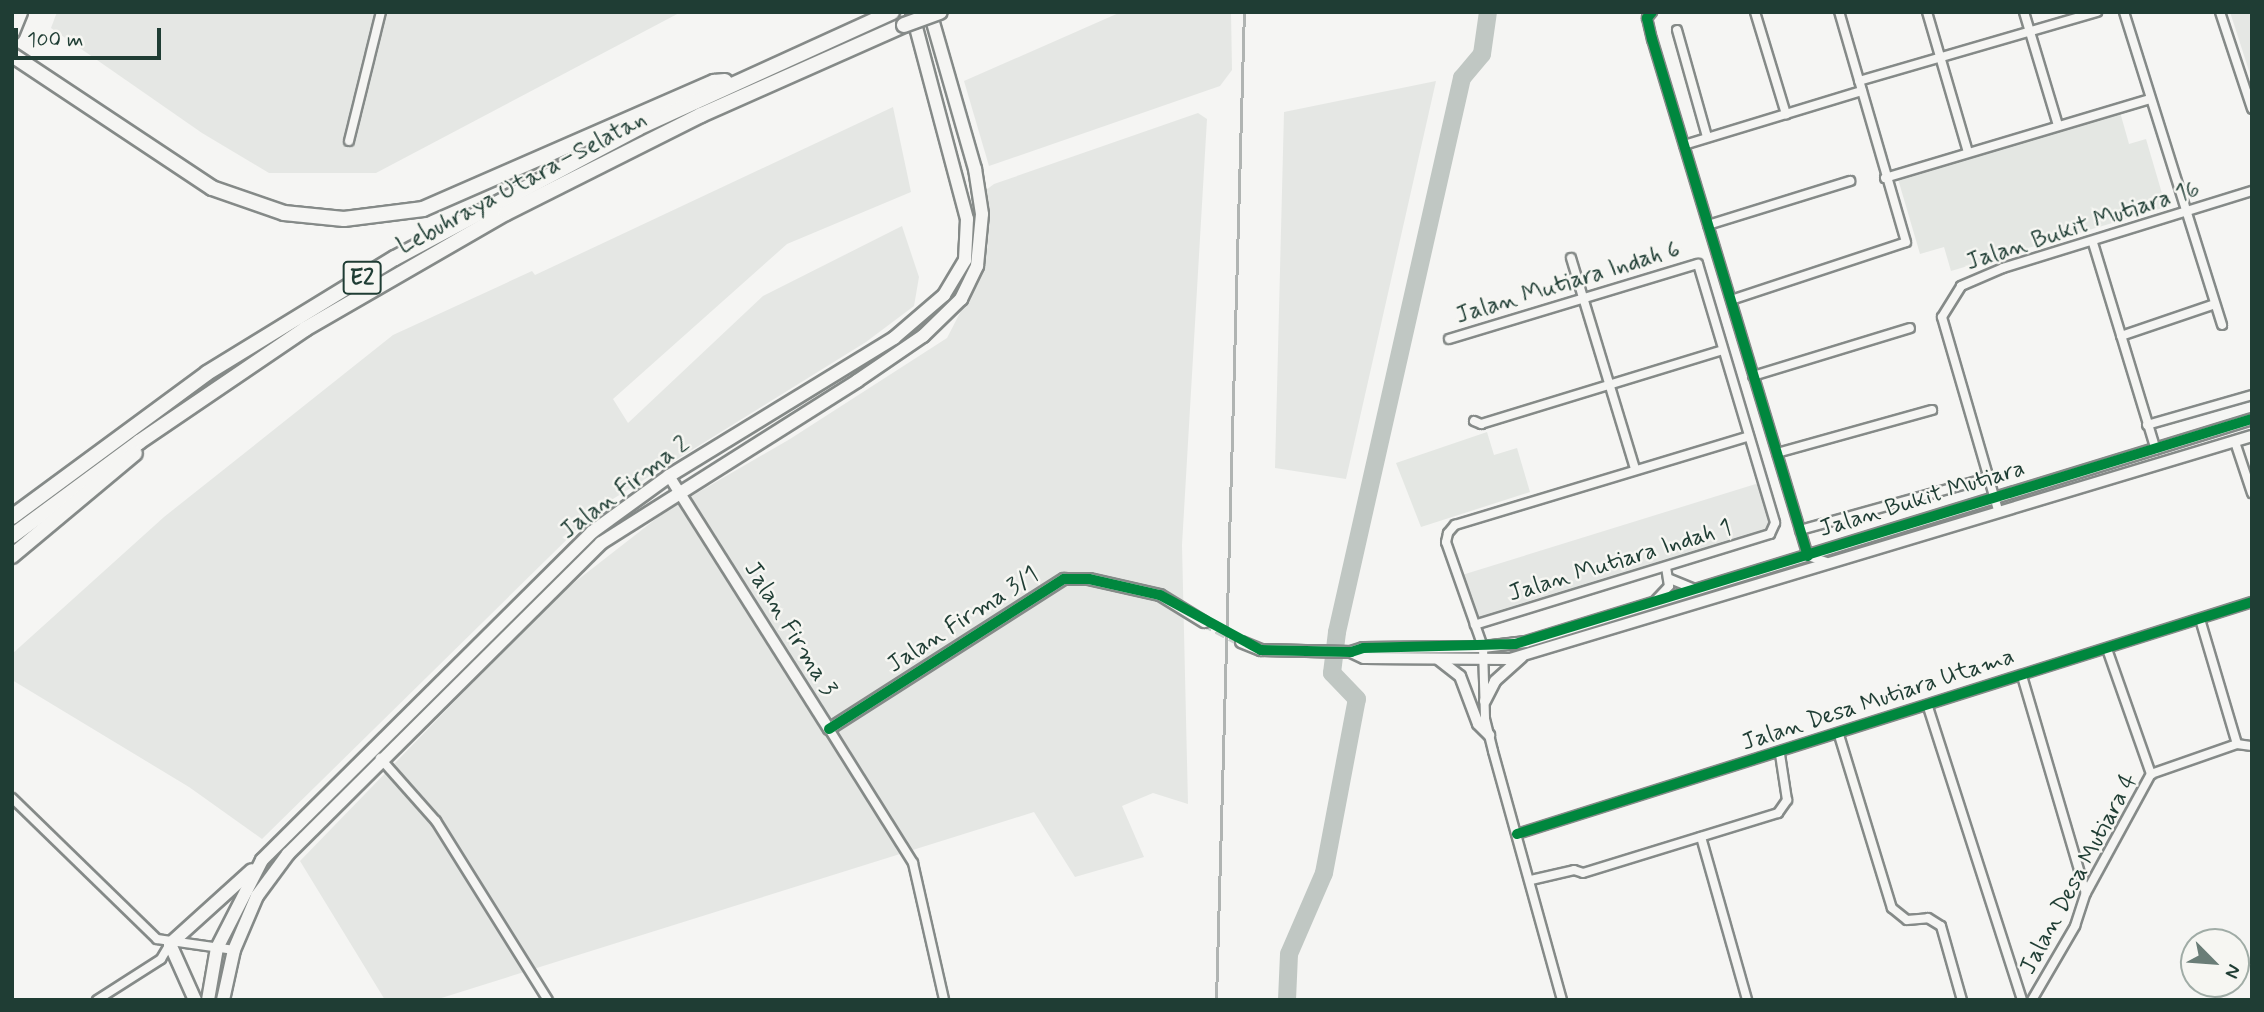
<!DOCTYPE html>
<meta charset="utf-8">
<style>
body{margin:0}
#map{position:relative;width:2264px;height:1012px;overflow:hidden;background:#f5f5f3;font-family:Mynerve,sans-serif}
div>[style]{position:absolute}
.built>*{inset:0;background:#e5e7e4}
.green>*{inset:0;background:#e4e7e3}
.river>*{height:18px;margin:-9px;padding:0 9px;transform-origin:9px;border-radius:9px;background:#c0c7c3}
.secondary-tunnel>*{height:10px;margin-top:-5px;transform-origin:0;background:repeating-linear-gradient(90deg,#cad0cd 0 10px,transparent 0 15px)}
.roads{filter:drop-shadow(2px 0 #858a88) drop-shadow(-2px 0 #858a88) drop-shadow(0 2px #858a88) drop-shadow(0 -2px #858a88)}
.street>*{height:8px;margin:-4px;padding:0 4px;transform-origin:4px;border-radius:4px;background:#f5f5f3}
.secondary>*{height:10px;margin:-5px;padding:0 5px;transform-origin:5px;border-radius:5px;background:#f5f5f3}
.primary>*{height:12px;margin:-6px;padding:0 6px;transform-origin:6px;border-radius:6px;background:#f5f5f3}
.highway>*{height:14px;margin:-7px;padding:0 7px;transform-origin:7px;border-radius:7px;background:#f5f5f3}
.rail>*{height:2.5px;margin:-1.25px;padding:0 1.25px;transform-origin:1.25px;border-radius:1.25px;background:#b0b4b2}
.bridges{filter:drop-shadow(2px 0 #858a88) drop-shadow(-2px 0 #858a88) drop-shadow(0 2px #858a88) drop-shadow(0 -2px #858a88)}
.highway-bridge>*{height:14px;margin:-7px;padding:0 7px;transform-origin:7px;border-radius:7px;background:#f5f5f3}
.cycleway>*{height:10px;margin:-5px;padding:0 5px;transform-origin:5px;border-radius:5px;background:#00873e}
span{translate:-50% -50%;white-space:nowrap;text-align:center;line-height:1.15;-webkit-text-stroke:5px #f6f6f2;paint-order:stroke}
.shield-label span{padding:2px 5px;background:#f6f6f2;border:2px solid;border-radius:5px;-webkit-text-stroke-width:0}
.shield-label{font-size:23px;color:#1f3d34;font-weight:700}
.street-label{font-size:24px;color:#1f3d34}
.frame{position:absolute;inset:0;border:14px solid #1f3d34;pointer-events:none}
.north{position:absolute;left:2180px;top:928px;width:70px;height:70px;box-sizing:border-box;background:#f6f6f2;border:2px solid #a0aca6;border-radius:50%;rotate:115deg;font-size:19px;font-weight:700;line-height:28px;text-align:center;color:#1f3d34}
.north::after{content:'';display:block;margin:auto;width:24px;height:32px;background:#6a7d77;clip-path:polygon(50% 0,100% 100%,50% 72%,0 100%)}
.scale{position:absolute;left:14px;top:28px;width:147px;height:32px;box-sizing:border-box;border:4px solid #1f3d34;border-top:0;padding-left:9px;font-size:21px;line-height:24px;white-space:nowrap;color:#1f3d34;-webkit-text-stroke:5px #f6f6f2;paint-order:stroke}
</style>
<div id="map">
<div class="built">
<i style="clip-path:polygon(57px 12px,681px 12px,376px 173px,269px 173px,202px 133px,51px 28px)"></i>
<i style="clip-path:polygon(1121px 12px,1231px 12px,1232px 70px,1220px 86px,989px 166px,964px 81px)"></i>
<i style="clip-path:polygon(2230px 12px,2252px 12px,2252px 80px)"></i>
<i style="clip-path:polygon(1436px 81px,1346px 479px,1275px 468px,1284px 112px)"></i>
<i style="clip-path:polygon(893px 107px,911px 192px,787px 244px,613px 399px,628px 423px,763px 296px,902px 226px,919px 277px,914px 306px,866px 342px,600px 507px,262px 839px,189px 787px,12px 680px,12px 654px,164px 517px,393px 335px,532px 271px,535px 275px)"></i>
<i style="clip-path:polygon(1198px 113px,1207px 119px,1182px 545px,1188px 804px,1153px 793px,1122px 806px,1144px 857px,1075px 877px,1034px 812px,435px 1000px,385px 1000px,300px 861px,557px 596px,666px 511px,790px 439px,947px 338px,981px 272px,988px 245px,986px 190px,994px 184px)"></i>
<i style="clip-path:polygon(1759px 483px,1775px 534px,1771px 538px,1480px 628px,1462px 575px)"></i>
</div>
<div class="green">
<i style="clip-path:polygon(2120px 112px,2129px 144px,2146px 139px,2166px 207px,1951px 271px,1944px 247px,1920px 254px,1898px 179px)"></i>
<i style="clip-path:polygon(1487px 432px,1494px 455px,1517px 448px,1530px 492px,1421px 527px,1396px 463px)"></i>
</div>
<div class="river">
<i style="left:1287px;top:1000px;width:46px;rotate:-87.5deg"></i>
<i style="left:1289px;top:954px;width:88px;rotate:-66.6deg"></i>
<i style="left:1324px;top:873px;width:177px;rotate:-79.3deg"></i>
<i style="left:1357px;top:699px;width:36px;rotate:-134deg"></i>
<i style="left:1332px;top:673px;width:41px;rotate:-83deg"></i>
<i style="left:1337px;top:632px;width:568px;rotate:-77.29deg"></i>
<i style="left:1462px;top:78px;width:31px;rotate:-50deg"></i>
<i style="left:1482px;top:54px;width:42px;rotate:-81.9deg"></i>
</div>
<div class="secondary-tunnel">
<i style="left:1204px;top:622px;width:42px;rotate:28.4deg"></i>
</div>
<div class="roads">
<div class="street">
<i style="left:1652px;top:12px;width:8px;rotate:130deg"></i>
<i style="left:1647px;top:18px;width:22px;rotate:77deg"></i>
<i style="left:1652px;top:39px;width:540px;rotate:73.21deg"></i>
<i style="left:1808px;top:556px;width:19px;rotate:18deg"></i>
<i style="left:1755px;top:12px;width:107px;rotate:73.1deg"></i>
<i style="left:1927px;top:12px;width:146px;rotate:73.7deg"></i>
<i style="left:2024px;top:12px;width:118px;rotate:73.3deg"></i>
<i style="left:2124px;top:12px;width:328px;rotate:72.6deg"></i>
<i style="left:2220px;top:12px;width:102px;rotate:71.7deg"></i>
<i style="left:1677px;top:30px;width:111px;rotate:74.3deg"></i>
<i style="left:1859px;top:81px;width:248px;rotate:-16.2deg"></i>
<i style="left:349px;top:141px;width:133px;rotate:-76.1deg"></i>
<i style="left:1684px;top:145px;width:186px;rotate:-16.9deg"></i>
<i style="left:1885px;top:178px;width:277px;rotate:-16.6deg"></i>
<i style="left:1708px;top:225px;width:149px;rotate:-17.2deg"></i>
<i style="left:2093px;top:243px;width:216px;rotate:73.1deg"></i>
<i style="left:1571px;top:258px;width:220px;rotate:73.1deg"></i>
<i style="left:1731px;top:300px;width:184px;rotate:-18.3deg"></i>
<i style="left:1906px;top:242px;width:240px;rotate:-106.2deg"></i>
<i style="left:2121px;top:336px;width:99px;rotate:-18.8deg"></i>
<i style="left:1449px;top:339px;width:260px;rotate:-16.8deg"></i>
<i style="left:1698px;top:264px;width:270px;rotate:73.4deg"></i>
<i style="left:1775px;top:523px;width:12px;rotate:114deg"></i>
<i style="left:1770px;top:534px;width:309px;rotate:162.9deg"></i>
<i style="left:1753px;top:376px;width:164px;rotate:-17deg"></i>
<i style="left:1474px;top:421px;width:8px;rotate:23deg"></i>
<i style="left:1481px;top:424px;width:253px;rotate:-17deg"></i>
<i style="left:2147px;top:425px;width:109px;rotate:-15.9deg"></i>
<i style="left:2235px;top:442px;width:54px;rotate:71.6deg"></i>
<i style="left:1777px;top:453px;width:161px;rotate:-15.5deg"></i>
<i style="left:1998px;top:510px;width:201px;rotate:-106.2deg"></i>
<i style="left:1942px;top:317px;width:36px;rotate:-58deg"></i>
<i style="left:1961px;top:286px;width:46px;rotate:-23.2deg"></i>
<i style="left:2003px;top:268px;width:261px;rotate:-17.2deg"></i>
<i style="left:1800px;top:530px;width:195px;rotate:-15.5deg"></i>
<i style="left:1670px;top:579px;width:27px;rotate:22deg"></i>
<i style="left:1656px;top:600px;width:19px;rotate:-47deg"></i>
<i style="left:1669px;top:586px;width:19px;rotate:-99deg"></i>
<i style="left:2107px;top:649px;width:133px;rotate:70.6deg"></i>
<i style="left:2022px;top:676px;width:226px;rotate:73.6deg"></i>
<i style="left:1928px;top:707px;width:308px;rotate:72.2deg"></i>
<i style="left:829px;top:729px;width:158px;rotate:57.9deg"></i>
<i style="left:913px;top:863px;width:140px;rotate:77.2deg"></i>
<i style="left:1839px;top:735px;width:181px;rotate:73deg"></i>
<i style="left:1892px;top:908px;width:19px;rotate:39deg"></i>
<i style="left:1907px;top:920px;width:21px;rotate:-5deg"></i>
<i style="left:1928px;top:918px;width:15px;rotate:32deg"></i>
<i style="left:1941px;top:926px;width:77px;rotate:74.2deg"></i>
<i style="left:2237px;top:744px;width:15px;rotate:8deg"></i>
<i style="left:380px;top:758px;width:84px;rotate:48.4deg"></i>
<i style="left:436px;top:821px;width:211px;rotate:58deg"></i>
<i style="left:12px;top:798px;width:202px;rotate:44.2deg"></i>
<i style="left:157px;top:939px;width:78px;rotate:8.1deg"></i>
<i style="left:1517px;top:834px;width:771px;rotate:-17.52deg"></i>
<i style="left:1701px;top:837px;width:169px;rotate:74.2deg"></i>
<i style="left:1531px;top:880px;width:44px;rotate:-13.1deg"></i>
<i style="left:1574px;top:870px;width:9px;rotate:18deg"></i>
<i style="left:1583px;top:873px;width:204px;rotate:-17.1deg"></i>
<i style="left:1778px;top:813px;width:16px;rotate:-55deg"></i>
<i style="left:1787px;top:800px;width:47px;rotate:-98.7deg"></i>
<i style="left:97px;top:1000px;width:76px;rotate:-32.6deg"></i>
<i style="left:161px;top:959px;width:17px;rotate:-59deg"></i>
<i style="left:1562px;top:1000px;width:258px;rotate:-105.5deg"></i>
<i style="left:1493px;top:751px;width:34px;rotate:-104deg"></i>
<i style="left:1485px;top:718px;width:71px;rotate:-91.6deg"></i>
<i style="left:1483px;top:647px;width:111px;rotate:-109.4deg"></i>
<i style="left:1446px;top:542px;width:9px;rotate:-77deg"></i>
<i style="left:1448px;top:533px;width:11px;rotate:-49deg"></i>
<i style="left:1455px;top:525px;width:307px;rotate:-16.8deg"></i>
<i style="left:2032px;top:1000px;width:86px;rotate:-59.8deg"></i>
<i style="left:2075px;top:926px;width:35px;rotate:-72deg"></i>
<i style="left:2086px;top:893px;width:136px;rotate:-61.4deg"></i>
<i style="left:2151px;top:774px;width:91px;rotate:-19.2deg"></i>
<i style="left:2237px;top:744px;width:130px;rotate:-106.5deg"></i>
</div>
<div class="secondary">
<i style="left:669px;top:476px;width:299px;rotate:57.7deg"></i>
<i style="left:829px;top:729px;width:279px;rotate:-32.6deg"></i>
<i style="left:1064px;top:579px;width:25px"></i>
<i style="left:1089px;top:579px;width:73px;rotate:12.7deg"></i>
<i style="left:1160px;top:595px;width:52px;rotate:31.5deg"></i>
<i style="left:1241px;top:642px;width:22px;rotate:22deg"></i>
<i style="left:1261px;top:650px;width:90px;rotate:1.3deg"></i>
<i style="left:1351px;top:652px;width:13px;rotate:-18deg"></i>
<i style="left:1363px;top:648px;width:120px;rotate:-0.5deg"></i>
<i style="left:1483px;top:647px;width:43px;rotate:-6.6deg"></i>
<i style="left:1526px;top:642px;width:759px;rotate:-17.07deg"></i>
<i style="left:1351px;top:652px;width:14px;rotate:25deg"></i>
<i style="left:1364px;top:658px;width:146px;rotate:0.4deg"></i>
<i style="left:1510px;top:659px;width:775px;rotate:-16.73deg"></i>
<i style="left:1438px;top:659px;width:28px;rotate:38deg"></i>
<i style="left:1460px;top:676px;width:51px;rotate:69.4deg"></i>
<i style="left:1478px;top:724px;width:16px;rotate:45deg"></i>
<i style="left:1485px;top:701px;width:22px;rotate:-63deg"></i>
<i style="left:1495px;top:681px;width:36px;rotate:-42deg"></i>
</div>
<div class="primary">
<i style="left:195px;top:1000px;width:61px;rotate:-114.1deg"></i>
<i style="left:170px;top:944px;width:110px;rotate:-42.1deg"></i>
<i style="left:208px;top:1000px;width:53px;rotate:-80.2deg"></i>
<i style="left:217px;top:948px;width:99px;rotate:-62.9deg"></i>
<i style="left:262px;top:860px;width:465px;rotate:-44.8deg"></i>
<i style="left:592px;top:532px;width:95px;rotate:-36deg"></i>
<i style="left:669px;top:476px;width:264px;rotate:-31.5deg"></i>
<i style="left:894px;top:338px;width:66px;rotate:-40.7deg"></i>
<i style="left:944px;top:295px;width:41px;rotate:-59deg"></i>
<i style="left:965px;top:260px;width:41px;rotate:-87.2deg"></i>
<i style="left:967px;top:219px;width:214px;rotate:-104.9deg"></i>
<i style="left:223px;top:1000px;width:51px;rotate:-77.6deg"></i>
<i style="left:234px;top:950px;width:59px;rotate:-66.9deg"></i>
<i style="left:257px;top:896px;width:52px;rotate:-53.6deg"></i>
<i style="left:288px;top:854px;width:441px;rotate:-44.8deg"></i>
<i style="left:601px;top:543px;width:303px;rotate:-32.3deg"></i>
<i style="left:857px;top:381px;width:80px;rotate:-34.3deg"></i>
<i style="left:923px;top:336px;width:53px;rotate:-44.2deg"></i>
<i style="left:961px;top:299px;width:37px;rotate:-64deg"></i>
<i style="left:977px;top:266px;width:52px;rotate:-84.5deg"></i>
<i style="left:982px;top:214px;width:46px;rotate:-98.8deg"></i>
<i style="left:975px;top:169px;width:163px;rotate:-106deg"></i>
</div>
<div class="highway">
<i style="left:12px;top:32px;width:22px;rotate:-68deg"></i>
<i style="left:12px;top:55px;width:240px;rotate:33.6deg"></i>
<i style="left:212px;top:188px;width:76px;rotate:19.1deg"></i>
<i style="left:284px;top:213px;width:60px;rotate:5.7deg"></i>
<i style="left:344px;top:219px;width:80px;rotate:-7.2deg"></i>
<i style="left:423px;top:209px;width:318px;rotate:-23.6deg"></i>
<i style="left:714px;top:82px;width:11px;rotate:-5deg"></i>
<i style="left:12px;top:517px;width:242px;rotate:-36.4deg"></i>
<i style="left:207px;top:373px;width:220px;rotate:-31.5deg"></i>
<i style="left:395px;top:258px;width:276px;rotate:-28.1deg"></i>
<i style="left:638px;top:128px;width:279px;rotate:-24.5deg"></i>
<i style="left:12px;top:536px;width:158px;rotate:-36.5deg"></i>
<i style="left:139px;top:442px;width:201px;rotate:-34.2deg"></i>
<i style="left:305px;top:329px;width:232px;rotate:-30deg"></i>
<i style="left:506px;top:213px;width:218px;rotate:-26.7deg"></i>
<i style="left:701px;top:115px;width:222px;rotate:-23.9deg"></i>
<i style="left:12px;top:556px;width:160px;rotate:-39.9deg"></i>
</div>
</div>
<div class="rail">
<i style="left:1216px;top:1000px;width:988px;rotate:-88.38deg"></i>
</div>
<div class="bridges">
<div class="highway-bridge">
<i style="left:904px;top:25px;width:38px;rotate:-20deg"></i>
</div>
</div>
<div class="cycleway">
<i style="left:1652px;top:12px;width:8px;rotate:130deg"></i>
<i style="left:1647px;top:18px;width:22px;rotate:77deg"></i>
<i style="left:1652px;top:39px;width:540px;rotate:73.21deg"></i>
<i style="left:829px;top:729px;width:279px;rotate:-32.6deg"></i>
<i style="left:1064px;top:579px;width:25px"></i>
<i style="left:1089px;top:579px;width:73px;rotate:12.7deg"></i>
<i style="left:1160px;top:595px;width:115px;rotate:28.6deg"></i>
<i style="left:1261px;top:650px;width:90px;rotate:1.3deg"></i>
<i style="left:1351px;top:652px;width:13px;rotate:-18deg"></i>
<i style="left:1363px;top:648px;width:152px;rotate:-1.5deg"></i>
<i style="left:1515px;top:644px;width:771px;rotate:-16.98deg"></i>
<i style="left:1517px;top:834px;width:771px;rotate:-17.52deg"></i>
</div>
<div class="shield-label">
<span style="left:362px;top:278px">E2</span>
</div>
<div class="street-label">
<span style="left:522px;top:183px;rotate:-28deg">Lebuhraya Utara–Selatan</span>
<span style="left:2083px;top:226px;rotate:-18deg">Jalan Bukit Mutiara 16</span>
<span style="left:1568px;top:283px;rotate:-17deg">Jalan Mutiara Indah 6</span>
<span style="left:625px;top:488px;rotate:-37deg">Jalan Firma 2</span>
<span style="left:1922px;top:499px;rotate:-17deg">Jalan Bukit Mutiara</span>
<span style="left:1620px;top:561px;rotate:-17deg">Jalan Mutiara Indah 1</span>
<span style="left:963px;top:620px;rotate:-33deg">Jalan Firma 3/1</span>
<span style="left:790px;top:629px;rotate:58deg">Jalan Firma 3</span>
<span style="left:1878px;top:700px;rotate:-18deg">Jalan Desa Mutiara Utama</span>
<span style="left:2079px;top:874px;rotate:-62deg">Jalan Desa Mutiara 4</span>
</div>
<div class="frame"></div>
<div class="north">N</div>
<div class="scale">100 m</div>
</div>
